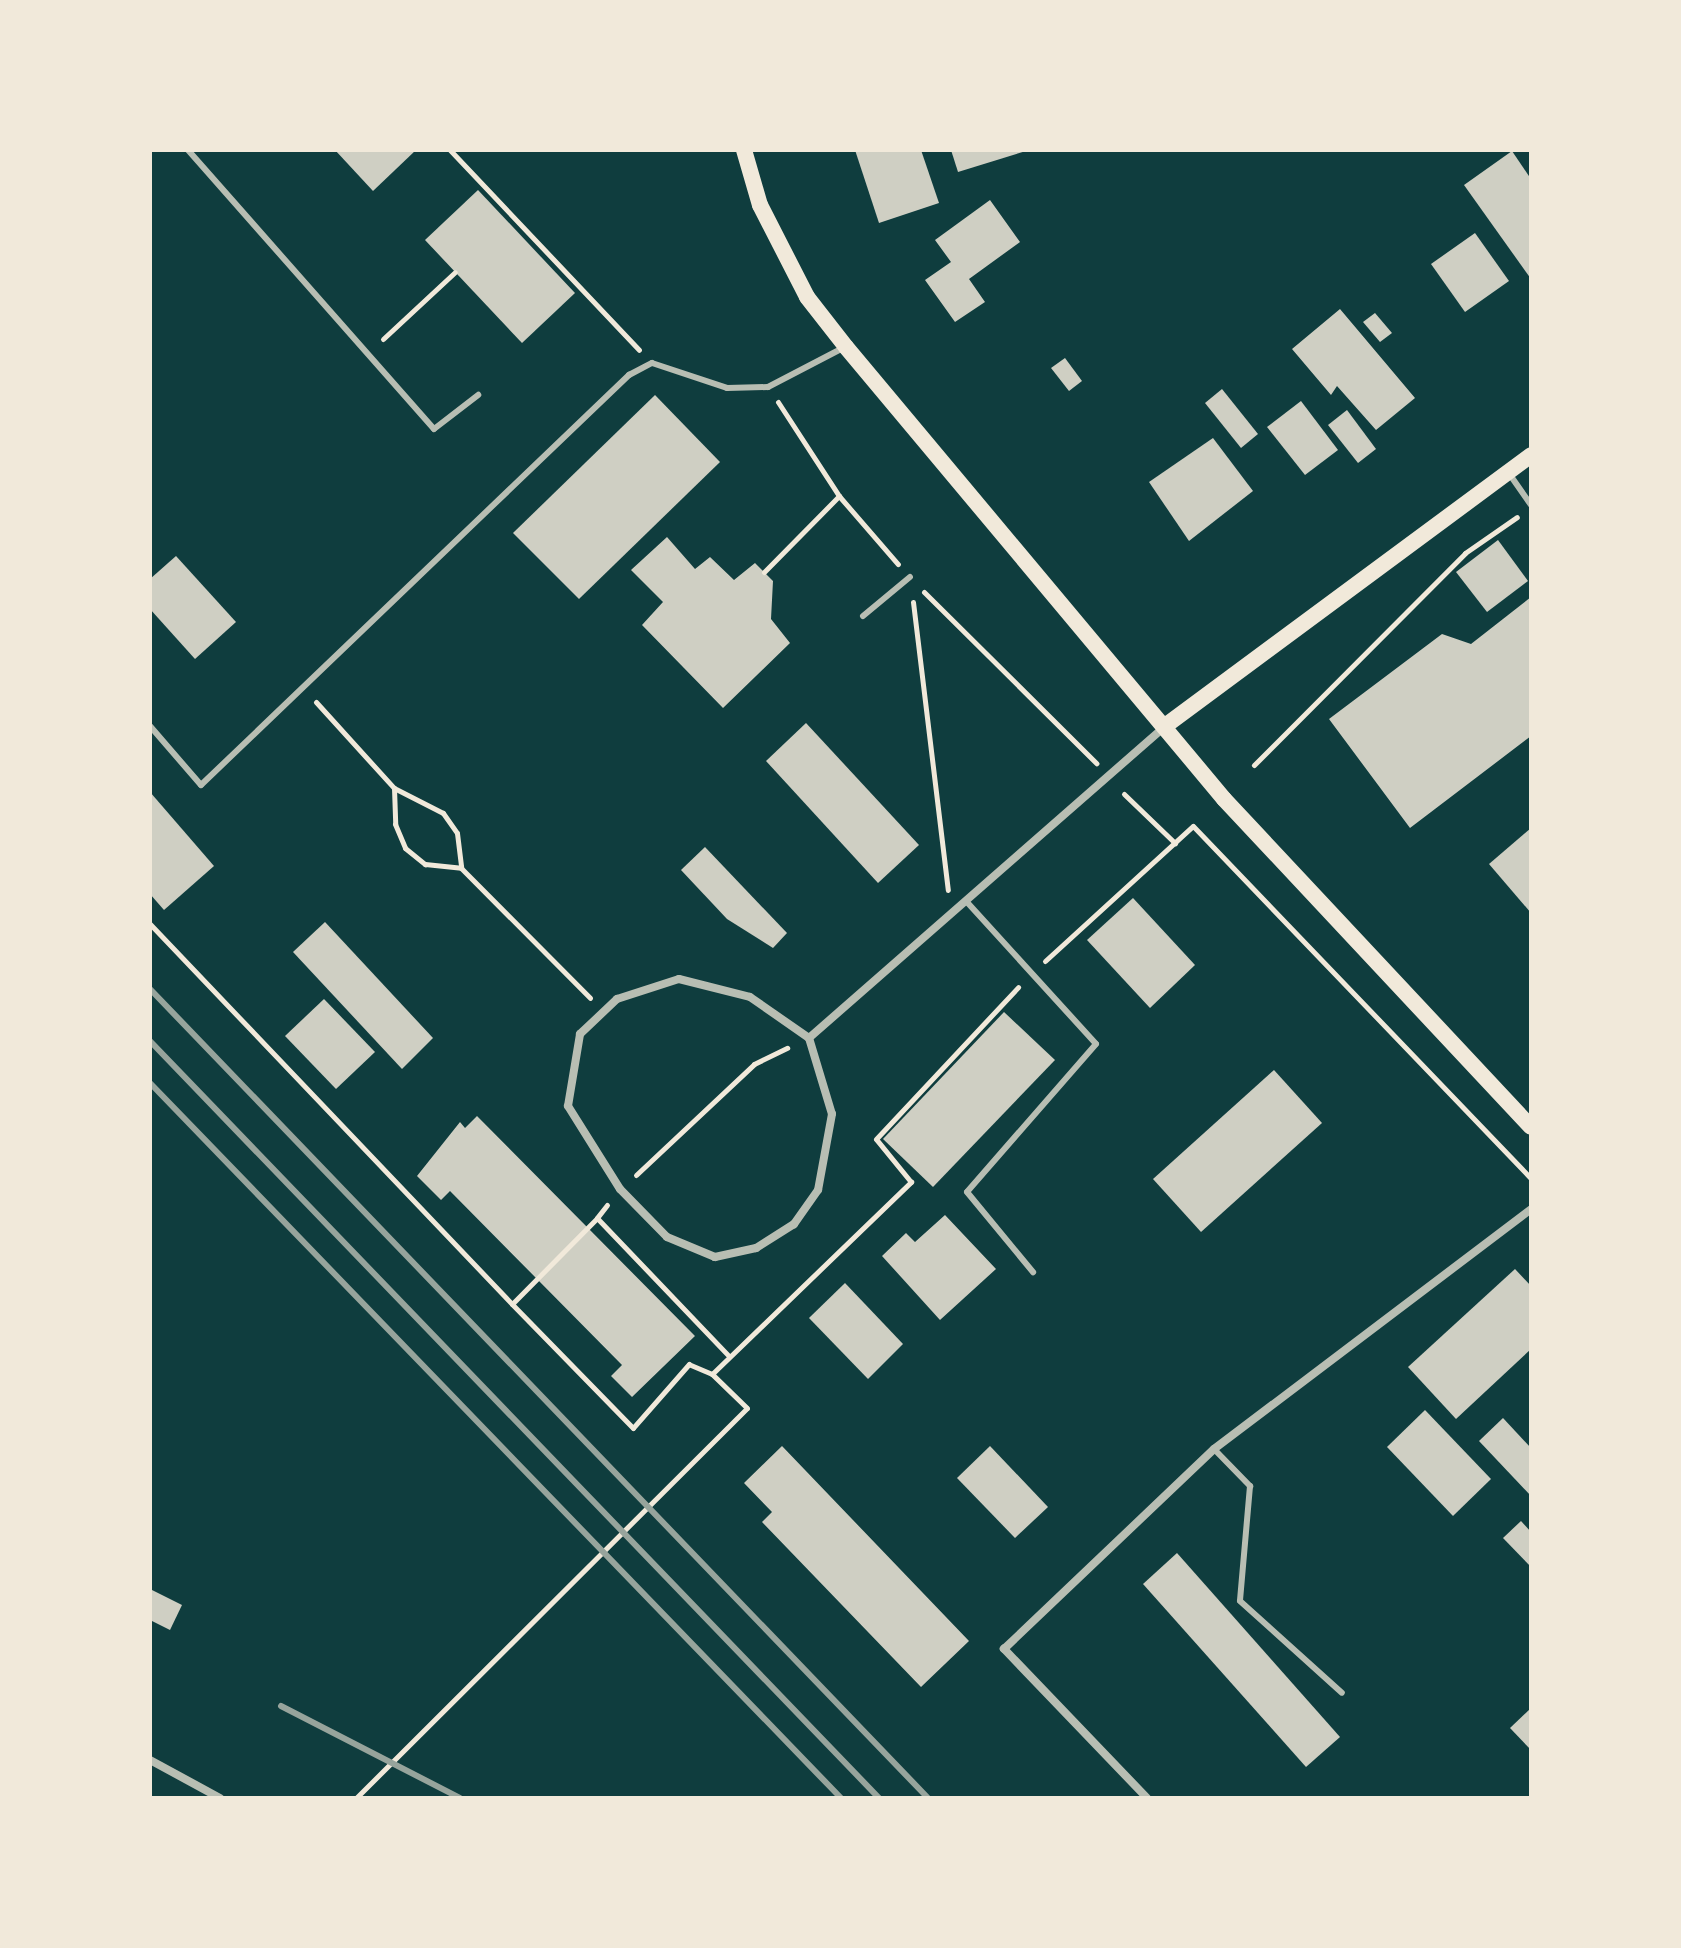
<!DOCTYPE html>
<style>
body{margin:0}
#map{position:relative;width:1681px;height:1948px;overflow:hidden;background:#0f3d3e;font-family:Bitter,serif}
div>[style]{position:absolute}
.building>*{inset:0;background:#cfcfc3}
.path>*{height:5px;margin:-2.5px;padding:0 2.5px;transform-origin:2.5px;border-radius:2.5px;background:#f1e9da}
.service>*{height:6px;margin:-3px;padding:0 3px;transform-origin:3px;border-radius:3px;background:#b8beb3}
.minor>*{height:8px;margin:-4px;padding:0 4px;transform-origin:4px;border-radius:4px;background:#b8beb3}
.secondary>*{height:16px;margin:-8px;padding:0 8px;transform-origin:8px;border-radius:8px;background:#f1e9da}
.rail>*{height:6px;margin:-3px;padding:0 3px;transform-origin:3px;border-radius:3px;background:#97a49c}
span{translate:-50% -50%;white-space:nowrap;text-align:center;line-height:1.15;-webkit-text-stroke:8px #f1e9da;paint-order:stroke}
.frame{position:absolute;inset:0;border:152px solid #f1e9da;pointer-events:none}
</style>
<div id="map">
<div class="building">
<i style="clip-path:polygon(335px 150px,416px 150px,373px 191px)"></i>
<i style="clip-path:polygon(855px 150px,921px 150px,939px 203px,879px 223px)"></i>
<i style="clip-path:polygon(951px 150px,1026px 150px,1026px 151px,958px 172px)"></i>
<i style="clip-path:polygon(1512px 151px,1531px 179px,1531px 279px,1464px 185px)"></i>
<i style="clip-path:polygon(478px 190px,575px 293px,522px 343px,425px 240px)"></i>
<i style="clip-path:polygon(990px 200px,1020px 242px,969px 279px,985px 302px,955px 322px,925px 280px,951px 262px,935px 240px)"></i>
<i style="clip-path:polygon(1475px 233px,1509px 281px,1465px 312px,1431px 264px)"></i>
<i style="clip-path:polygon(1340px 309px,1415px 398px,1376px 430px,1337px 386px,1331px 395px,1292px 349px)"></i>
<i style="clip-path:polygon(1375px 313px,1392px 333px,1380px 342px,1363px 322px)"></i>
<i style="clip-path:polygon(1065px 358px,1082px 381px,1069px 391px,1051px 368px)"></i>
<i style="clip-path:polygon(1222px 389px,1258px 434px,1241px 448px,1205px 403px)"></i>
<i style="clip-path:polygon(655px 395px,720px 462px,579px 599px,513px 533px)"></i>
<i style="clip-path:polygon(1301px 401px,1338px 450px,1305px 475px,1267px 427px)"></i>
<i style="clip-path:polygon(1347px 410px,1376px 449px,1358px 463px,1328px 425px)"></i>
<i style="clip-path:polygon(1213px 438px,1253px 491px,1189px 541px,1149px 482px)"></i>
<i style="clip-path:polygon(667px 537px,695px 569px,710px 557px,734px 580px,755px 563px,773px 581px,771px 619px,790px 643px,723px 708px,642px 625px,663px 602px,631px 570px)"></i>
<i style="clip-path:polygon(1498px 540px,1528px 581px,1487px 612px,1456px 572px)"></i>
<i style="clip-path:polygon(176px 556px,236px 622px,195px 659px,150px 609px,150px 579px)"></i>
<i style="clip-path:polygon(1531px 597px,1531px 736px,1410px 828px,1329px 719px,1442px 634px,1471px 644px)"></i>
<i style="clip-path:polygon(806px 723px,919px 845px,878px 883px,766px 761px)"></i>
<i style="clip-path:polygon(150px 792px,214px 866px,164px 910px,150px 894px)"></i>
<i style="clip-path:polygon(1531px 828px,1531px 913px,1489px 864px)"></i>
<i style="clip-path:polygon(705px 847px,787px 933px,773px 948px,727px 919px,681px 870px)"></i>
<i style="clip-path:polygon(1133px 898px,1195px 965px,1150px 1008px,1087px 940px)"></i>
<i style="clip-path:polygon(325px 922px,433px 1038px,402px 1069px,293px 952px)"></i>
<i style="clip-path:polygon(324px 999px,375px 1052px,336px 1089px,285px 1036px)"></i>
<i style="clip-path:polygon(1004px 1012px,1055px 1060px,933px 1187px,883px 1139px)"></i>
<i style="clip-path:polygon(1274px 1070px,1322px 1123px,1201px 1232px,1153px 1179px)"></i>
<i style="clip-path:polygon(477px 1116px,695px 1336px,632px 1397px,611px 1376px,622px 1365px,450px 1191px,441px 1200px,417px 1176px,460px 1122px,465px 1128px)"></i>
<i style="clip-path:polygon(945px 1215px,996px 1269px,940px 1320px,882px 1256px,906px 1233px,915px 1242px)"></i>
<i style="clip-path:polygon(1515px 1269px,1531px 1286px,1531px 1349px,1456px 1419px,1408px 1367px)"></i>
<i style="clip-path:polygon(845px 1283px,903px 1344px,868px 1379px,809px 1318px)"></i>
<i style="clip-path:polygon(1425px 1410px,1491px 1479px,1453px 1516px,1387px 1447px)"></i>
<i style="clip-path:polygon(1503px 1418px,1531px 1448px,1531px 1496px,1479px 1441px)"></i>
<i style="clip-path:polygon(782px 1446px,969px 1641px,921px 1687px,762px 1522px,772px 1512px,744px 1483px)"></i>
<i style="clip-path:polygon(990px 1446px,1048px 1507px,1015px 1538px,957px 1478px)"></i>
<i style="clip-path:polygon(1521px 1521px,1531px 1532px,1531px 1567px,1503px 1538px)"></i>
<i style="clip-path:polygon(1177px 1553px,1340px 1737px,1306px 1767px,1143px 1584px)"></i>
<i style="clip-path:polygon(150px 1589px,182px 1605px,170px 1630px,150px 1620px)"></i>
<i style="clip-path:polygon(1531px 1708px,1531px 1750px,1510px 1728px)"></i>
</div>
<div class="path">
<i style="left:450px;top:150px;width:275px;rotate:46.6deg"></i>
<i style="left:383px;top:339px;width:98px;rotate:-42.9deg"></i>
<i style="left:778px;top:402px;width:112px;rotate:57deg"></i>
<i style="left:839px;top:496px;width:90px;rotate:49.1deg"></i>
<i style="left:764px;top:572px;width:107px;rotate:-45.4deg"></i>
<i style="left:924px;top:592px;width:243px;rotate:44.8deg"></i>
<i style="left:913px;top:602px;width:290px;rotate:83.1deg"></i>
<i style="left:316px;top:702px;width:116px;rotate:47.8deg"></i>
<i style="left:394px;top:788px;width:55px;rotate:27deg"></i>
<i style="left:443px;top:813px;width:24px;rotate:55deg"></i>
<i style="left:457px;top:833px;width:35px;rotate:83deg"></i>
<i style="left:461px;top:868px;width:183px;rotate:45.2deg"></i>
<i style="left:1254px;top:765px;width:299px;rotate:-45.1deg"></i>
<i style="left:1465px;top:553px;width:63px;rotate:-34.7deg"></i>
<i style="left:394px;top:788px;width:36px;rotate:88deg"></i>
<i style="left:395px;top:824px;width:26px;rotate:67deg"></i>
<i style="left:405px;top:848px;width:26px;rotate:39deg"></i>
<i style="left:425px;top:864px;width:36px;rotate:6deg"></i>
<i style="left:1124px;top:794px;width:71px;rotate:43.9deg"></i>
<i style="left:150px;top:924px;width:525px;rotate:46.39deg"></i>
<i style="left:1045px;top:961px;width:200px;rotate:-42.4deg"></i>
<i style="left:1193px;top:826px;width:489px;rotate:46.2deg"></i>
<i style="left:636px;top:1175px;width:162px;rotate:-43.2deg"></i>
<i style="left:754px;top:1064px;width:37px;rotate:-26deg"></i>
<i style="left:607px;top:1205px;width:16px;rotate:128deg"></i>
<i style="left:597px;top:1218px;width:190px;rotate:46.3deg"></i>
<i style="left:712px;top:1374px;width:277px;rotate:-44deg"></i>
<i style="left:911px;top:1182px;width:55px;rotate:-129.1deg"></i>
<i style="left:876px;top:1139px;width:208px;rotate:-46.9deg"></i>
<i style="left:356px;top:1798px;width:552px;rotate:-44.93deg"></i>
<i style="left:747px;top:1408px;width:49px;rotate:-135.8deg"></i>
<i style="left:712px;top:1374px;width:25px;rotate:-157deg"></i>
<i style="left:689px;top:1364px;width:85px;rotate:131.2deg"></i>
<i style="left:633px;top:1428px;width:173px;rotate:-134.3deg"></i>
<i style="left:512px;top:1304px;width:121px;rotate:-45.3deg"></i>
</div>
<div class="service">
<i style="left:188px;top:150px;width:372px;rotate:48.6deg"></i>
<i style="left:434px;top:429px;width:56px;rotate:-37.7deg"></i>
<i style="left:1508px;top:472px;width:40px;rotate:55.1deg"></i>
<i style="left:863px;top:616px;width:61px;rotate:-39.7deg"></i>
<i style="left:150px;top:726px;width:78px;rotate:49.2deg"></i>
<i style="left:201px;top:785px;width:593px;rotate:-43.77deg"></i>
<i style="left:629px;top:375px;width:26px;rotate:-28deg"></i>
<i style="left:652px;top:363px;width:79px;rotate:18.4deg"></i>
<i style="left:727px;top:388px;width:41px;rotate:-1.4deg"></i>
<i style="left:768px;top:387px;width:85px;rotate:-27.5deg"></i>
<i style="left:966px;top:901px;width:193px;rotate:47.7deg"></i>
<i style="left:1096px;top:1044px;width:196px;rotate:131.1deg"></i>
<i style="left:967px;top:1192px;width:104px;rotate:50.5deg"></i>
<i style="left:1214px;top:1449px;width:52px;rotate:45.8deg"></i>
<i style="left:1250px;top:1486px;width:115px;rotate:95deg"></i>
<i style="left:1240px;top:1601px;width:137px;rotate:42deg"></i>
</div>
<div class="minor">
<i style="left:679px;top:979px;width:73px;rotate:14.2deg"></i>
<i style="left:750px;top:997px;width:72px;rotate:34.8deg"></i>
<i style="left:809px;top:1038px;width:79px;rotate:73.2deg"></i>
<i style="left:832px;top:1114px;width:77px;rotate:100.4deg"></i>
<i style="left:818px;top:1190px;width:42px;rotate:125.2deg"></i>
<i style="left:794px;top:1224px;width:45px;rotate:147.7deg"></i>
<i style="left:756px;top:1248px;width:42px;rotate:167.6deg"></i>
<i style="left:715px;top:1257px;width:52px;rotate:-157.4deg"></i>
<i style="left:667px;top:1237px;width:67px;rotate:-134.4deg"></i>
<i style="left:620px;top:1189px;width:98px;rotate:-122.1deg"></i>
<i style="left:568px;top:1106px;width:73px;rotate:-80.5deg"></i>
<i style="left:580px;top:1034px;width:51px;rotate:-43.4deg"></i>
<i style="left:617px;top:999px;width:65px;rotate:-17.9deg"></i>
<i style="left:809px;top:1038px;width:473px;rotate:-41.2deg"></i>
<i style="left:150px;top:1760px;width:80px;rotate:28.5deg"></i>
<i style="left:1147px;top:1798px;width:207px;rotate:-133.8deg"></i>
<i style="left:1004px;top:1649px;width:290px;rotate:-43.6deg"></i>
<i style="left:1214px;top:1449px;width:398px;rotate:-37.1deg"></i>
</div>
<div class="secondary">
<i style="left:744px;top:150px;width:57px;rotate:73.8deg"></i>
<i style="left:760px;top:205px;width:103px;rotate:62.9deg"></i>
<i style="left:807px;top:297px;width:63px;rotate:52deg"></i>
<i style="left:846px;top:347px;width:589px;rotate:50.09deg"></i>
<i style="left:1224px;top:799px;width:449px;rotate:46.9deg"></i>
<i style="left:1165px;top:726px;width:455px;rotate:-36.5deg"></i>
</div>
<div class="rail">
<i style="left:150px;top:989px;width:1122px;rotate:46.12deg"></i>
<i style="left:150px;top:1041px;width:1051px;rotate:46.08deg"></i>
<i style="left:150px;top:1083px;width:994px;rotate:45.98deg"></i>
<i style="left:281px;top:1706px;width:201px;rotate:27.2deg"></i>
</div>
<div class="frame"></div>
</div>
